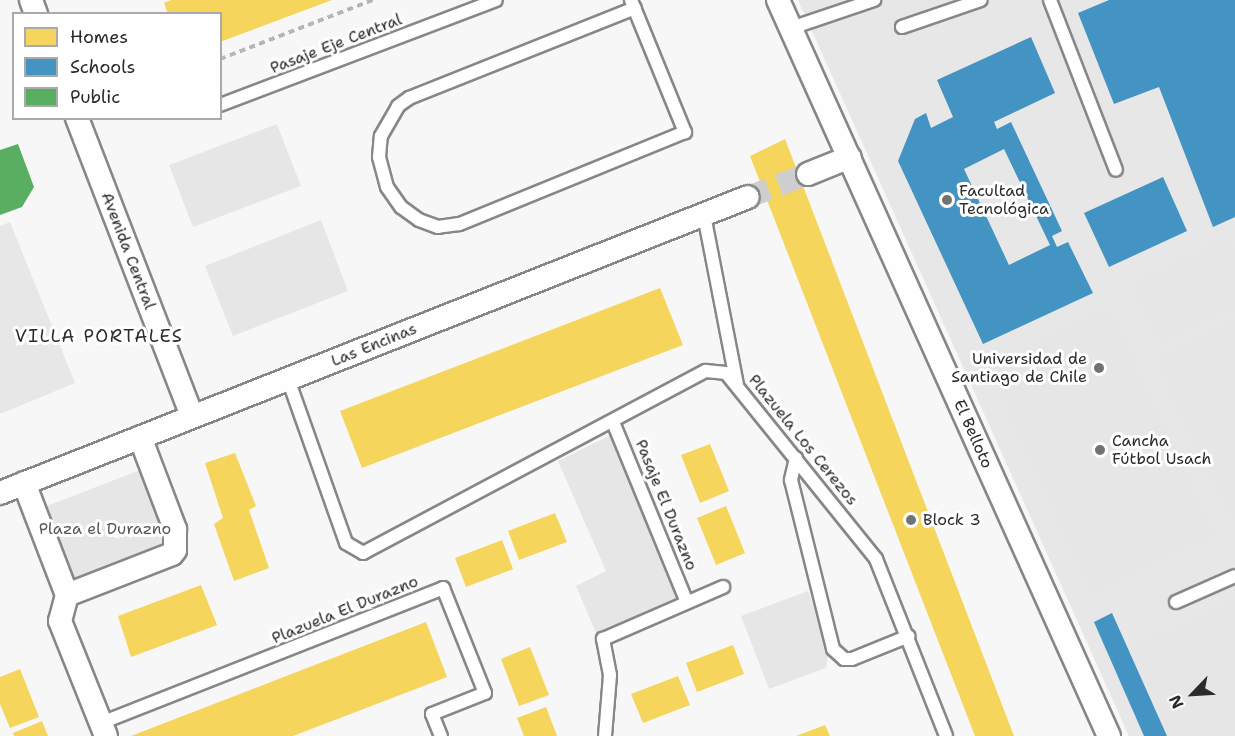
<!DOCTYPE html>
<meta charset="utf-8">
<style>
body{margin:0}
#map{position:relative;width:1235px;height:736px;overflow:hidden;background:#f7f7f7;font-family:"Shantell Sans",sans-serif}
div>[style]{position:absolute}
.built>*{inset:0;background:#e7e7e7}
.green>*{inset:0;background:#e6e6e6}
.homes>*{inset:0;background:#f6d55c}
.schools>*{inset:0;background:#4393c3}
.public>*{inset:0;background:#5aae61}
.minor-tunnel>*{height:22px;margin-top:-11px;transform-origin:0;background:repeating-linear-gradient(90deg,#cecece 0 22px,transparent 0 33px)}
.path>*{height:4px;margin-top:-2px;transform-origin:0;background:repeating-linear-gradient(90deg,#b6b6b6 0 6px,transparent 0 10.5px)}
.roads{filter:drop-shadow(2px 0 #878787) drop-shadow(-2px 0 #878787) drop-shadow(0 2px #878787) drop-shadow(0 -2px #878787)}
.service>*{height:12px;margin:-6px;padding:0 6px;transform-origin:6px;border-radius:6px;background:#fefefe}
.minor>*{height:22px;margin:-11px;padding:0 11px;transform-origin:11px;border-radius:11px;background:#fefefe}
.dots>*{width:16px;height:16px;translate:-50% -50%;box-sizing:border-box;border:3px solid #fff;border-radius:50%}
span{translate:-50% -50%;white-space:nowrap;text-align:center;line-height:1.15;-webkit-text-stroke:6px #fff;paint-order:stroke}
.street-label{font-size:16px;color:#2b2b2b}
.poi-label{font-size:16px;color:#2b2b2b}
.left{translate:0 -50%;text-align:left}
.right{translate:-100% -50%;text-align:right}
.park-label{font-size:16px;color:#565656}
.neighbourhood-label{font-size:18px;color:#2b2b2b;letter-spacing:1.5px}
.legend{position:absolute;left:12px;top:12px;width:210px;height:108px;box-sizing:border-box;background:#fff;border:2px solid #aaa;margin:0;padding:8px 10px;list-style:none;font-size:18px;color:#2b2b2b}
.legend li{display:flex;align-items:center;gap:12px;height:30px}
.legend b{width:30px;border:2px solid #aaa}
.north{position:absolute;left:1163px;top:664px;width:60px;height:60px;-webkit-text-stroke:4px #fff;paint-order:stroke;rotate:245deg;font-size:16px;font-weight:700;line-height:24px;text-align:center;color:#2b2b2b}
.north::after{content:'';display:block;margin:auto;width:21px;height:27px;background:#2b2b2b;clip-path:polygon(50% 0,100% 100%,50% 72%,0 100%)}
</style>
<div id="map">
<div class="built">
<i style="clip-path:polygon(798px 0,1235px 0,1235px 736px,1129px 736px)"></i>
<i style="clip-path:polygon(10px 222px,75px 383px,0 414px,0 226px)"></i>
</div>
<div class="green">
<i style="clip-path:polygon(277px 124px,301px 186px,193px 227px,169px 165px)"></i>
<i style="clip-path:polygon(321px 220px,348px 291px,233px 336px,205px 266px)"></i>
<i style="clip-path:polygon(1229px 236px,1235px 250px,1235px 307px,1161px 343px,1132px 284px)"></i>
<i style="clip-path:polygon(1110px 308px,1215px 535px,1091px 592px,987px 365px)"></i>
<i style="clip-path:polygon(1235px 318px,1235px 523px,1234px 524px,1154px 359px)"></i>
<i style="clip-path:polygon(613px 434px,676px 598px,596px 633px,576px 586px,606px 571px,558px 461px)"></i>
<i style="clip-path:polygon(143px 469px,168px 532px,168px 550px,72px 587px,39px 509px)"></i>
<i style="clip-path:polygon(808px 591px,829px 647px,826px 668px,769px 689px,741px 616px)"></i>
<i style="clip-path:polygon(1235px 600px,1235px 736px,1170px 736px,1131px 647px)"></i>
</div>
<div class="homes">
<i style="clip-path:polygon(171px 0,332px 0,220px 42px,220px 14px,168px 14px,164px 3px)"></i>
<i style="clip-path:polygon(785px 139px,1014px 736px,975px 736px,750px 156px)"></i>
<i style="clip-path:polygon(660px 288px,683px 345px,362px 468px,340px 411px)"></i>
<i style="clip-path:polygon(710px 444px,729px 491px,700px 503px,681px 455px)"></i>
<i style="clip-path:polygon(235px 453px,256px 506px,249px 510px,269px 568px,234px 581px,214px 524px,223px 518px,205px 463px)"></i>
<i style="clip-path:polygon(726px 506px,745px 553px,716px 565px,697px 518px)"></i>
<i style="clip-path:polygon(555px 513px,567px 542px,519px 560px,508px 531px)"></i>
<i style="clip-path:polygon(502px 540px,513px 569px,466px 587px,455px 558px)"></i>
<i style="clip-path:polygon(201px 585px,217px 625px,131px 657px,118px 616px)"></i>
<i style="clip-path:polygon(426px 622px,447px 677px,293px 736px,131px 736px)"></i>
<i style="clip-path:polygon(733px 645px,744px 674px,697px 692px,686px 663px)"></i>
<i style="clip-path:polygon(530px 647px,549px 695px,519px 706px,501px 659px)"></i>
<i style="clip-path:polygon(20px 669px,39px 717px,10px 728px,0 704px,0 677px)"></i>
<i style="clip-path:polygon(678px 676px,690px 705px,643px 723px,631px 694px)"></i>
<i style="clip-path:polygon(546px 707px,557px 736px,524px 736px,517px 718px)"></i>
<i style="clip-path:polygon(42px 721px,48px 736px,14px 736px,13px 733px)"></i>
<i style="clip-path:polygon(825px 725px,830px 736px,796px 736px)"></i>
</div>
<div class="schools">
<i style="clip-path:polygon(1109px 0,1235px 0,1235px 217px,1213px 227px,1159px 87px,1114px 104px,1078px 13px)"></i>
<i style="clip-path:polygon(evenodd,1031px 37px,1055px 93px,994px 122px,997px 129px,1011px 122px,1062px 231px,1052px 236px,1057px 247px,1068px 242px,1093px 293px,983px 344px,898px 161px,915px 119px,926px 113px,931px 128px,953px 117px,937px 80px,1031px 37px,1004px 149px,1050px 245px,1009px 265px,964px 169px,1004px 149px)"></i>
<i style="clip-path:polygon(1163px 177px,1187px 231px,1109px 267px,1084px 213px)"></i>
<i style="clip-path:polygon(1112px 613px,1167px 736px,1144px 736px,1094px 622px)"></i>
</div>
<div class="public">
<i style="clip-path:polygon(18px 144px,34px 187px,22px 207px,0 215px,0 150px)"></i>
</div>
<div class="minor-tunnel">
<i style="left:748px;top:197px;width:64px;rotate:-21deg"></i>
</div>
<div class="path">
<i style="left:220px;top:59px;width:164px;rotate:-21.1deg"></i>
</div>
<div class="roads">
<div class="service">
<i style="left:631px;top:0;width:143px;rotate:67.8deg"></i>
<i style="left:685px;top:132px;width:244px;rotate:157.8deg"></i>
<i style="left:459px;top:224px;width:21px;rotate:172deg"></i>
<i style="left:438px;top:227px;width:20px;rotate:-160deg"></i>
<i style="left:419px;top:220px;width:22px;rotate:-144deg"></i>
<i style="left:401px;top:207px;width:24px;rotate:-125deg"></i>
<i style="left:387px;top:187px;width:31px;rotate:-105deg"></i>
<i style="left:379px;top:157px;width:21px;rotate:-85deg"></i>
<i style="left:381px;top:136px;width:34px;rotate:-60deg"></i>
<i style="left:398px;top:106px;width:14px;rotate:-36deg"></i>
<i style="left:409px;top:98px;width:243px;rotate:-21.7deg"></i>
<i style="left:1050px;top:0;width:182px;rotate:68.8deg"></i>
<i style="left:902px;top:27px;width:83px;rotate:-18.9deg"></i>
<i style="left:791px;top:28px;width:88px;rotate:-18.6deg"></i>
<i style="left:220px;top:105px;width:295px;rotate:-20.8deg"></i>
<i style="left:704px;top:215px;width:172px;rotate:79deg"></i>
<i style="left:288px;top:379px;width:174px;rotate:70.5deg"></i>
<i style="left:346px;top:543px;width:20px;rotate:30deg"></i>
<i style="left:363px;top:553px;width:388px;rotate:-28deg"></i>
<i style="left:706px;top:371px;width:20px;rotate:6deg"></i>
<i style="left:726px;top:373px;width:239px;rotate:51.1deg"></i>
<i style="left:876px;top:559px;width:190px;rotate:68.4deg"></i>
<i style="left:613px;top:422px;width:195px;rotate:67.7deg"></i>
<i style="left:796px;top:458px;width:23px;rotate:103deg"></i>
<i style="left:791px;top:480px;width:174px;rotate:76deg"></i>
<i style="left:833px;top:649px;width:15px;rotate:42deg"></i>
<i style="left:844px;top:659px;width:8px"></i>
<i style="left:852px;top:659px;width:61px;rotate:-22deg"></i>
<i style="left:1176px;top:602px;width:64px;rotate:-23.8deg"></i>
<i style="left:101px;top:723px;width:368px;rotate:-21.5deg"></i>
<i style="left:443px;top:588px;width:113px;rotate:68.2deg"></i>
<i style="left:485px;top:693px;width:57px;rotate:158.4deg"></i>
<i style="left:432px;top:714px;width:24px;rotate:68deg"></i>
<i style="left:605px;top:736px;width:61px;rotate:-85.3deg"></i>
<i style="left:610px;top:675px;width:37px;rotate:-101deg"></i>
<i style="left:603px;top:639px;width:131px;rotate:-23.4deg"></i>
</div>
<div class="minor">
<i style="left:31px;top:0;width:15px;rotate:70deg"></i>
<i style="left:778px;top:0;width:807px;rotate:65.79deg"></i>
<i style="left:77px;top:118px;width:319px;rotate:68.9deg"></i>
<i style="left:808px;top:174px;width:45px;rotate:-22deg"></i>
<i style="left:24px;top:483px;width:120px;rotate:69deg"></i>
<i style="left:67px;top:595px;width:27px;rotate:105deg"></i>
<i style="left:60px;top:621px;width:124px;rotate:68.2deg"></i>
<i style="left:0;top:493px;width:804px;rotate:-21.59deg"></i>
<i style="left:67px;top:595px;width:113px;rotate:-21.3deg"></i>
<i style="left:172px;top:554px;width:5px;rotate:-53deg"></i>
<i style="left:175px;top:550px;width:21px;rotate:-90deg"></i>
<i style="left:175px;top:529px;width:98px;rotate:-110.8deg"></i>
</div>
</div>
<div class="dots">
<i style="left:947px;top:200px;background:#727272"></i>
<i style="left:1099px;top:368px;background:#727272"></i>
<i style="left:1100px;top:450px;background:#727272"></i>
<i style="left:911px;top:520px;background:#727272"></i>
</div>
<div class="street-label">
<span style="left:336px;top:44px;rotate:-21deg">Pasaje Eje Central</span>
<span style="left:128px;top:251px;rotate:69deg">Avenida Central</span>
<span style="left:374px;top:345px;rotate:-22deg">Las Encinas</span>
<span style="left:973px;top:434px;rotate:66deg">El Belloto</span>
<span style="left:803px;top:440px;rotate:51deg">Plazuela Los Cerezos</span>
<span style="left:666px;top:505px;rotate:68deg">Pasaje El Durazno</span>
<span style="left:345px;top:610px;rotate:-22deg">Plazuela El Durazno</span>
</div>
<div class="poi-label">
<span class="left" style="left:959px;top:200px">Facultad<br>Tecnológica</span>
<span class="right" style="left:1087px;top:368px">Universidad de<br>Santiago de Chile</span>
<span class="left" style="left:1112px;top:450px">Cancha<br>Fútbol Usach</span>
<span class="left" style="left:923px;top:520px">Block 3</span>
</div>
<div class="park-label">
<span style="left:105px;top:529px">Plaza el Durazno</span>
</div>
<div class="neighbourhood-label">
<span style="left:99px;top:336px">VILLA PORTALES</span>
</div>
<ul class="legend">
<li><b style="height:16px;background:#f6d55c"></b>Homes</li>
<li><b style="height:16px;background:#4393c3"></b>Schools</li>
<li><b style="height:16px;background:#5aae61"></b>Public</li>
</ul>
<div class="north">N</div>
</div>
